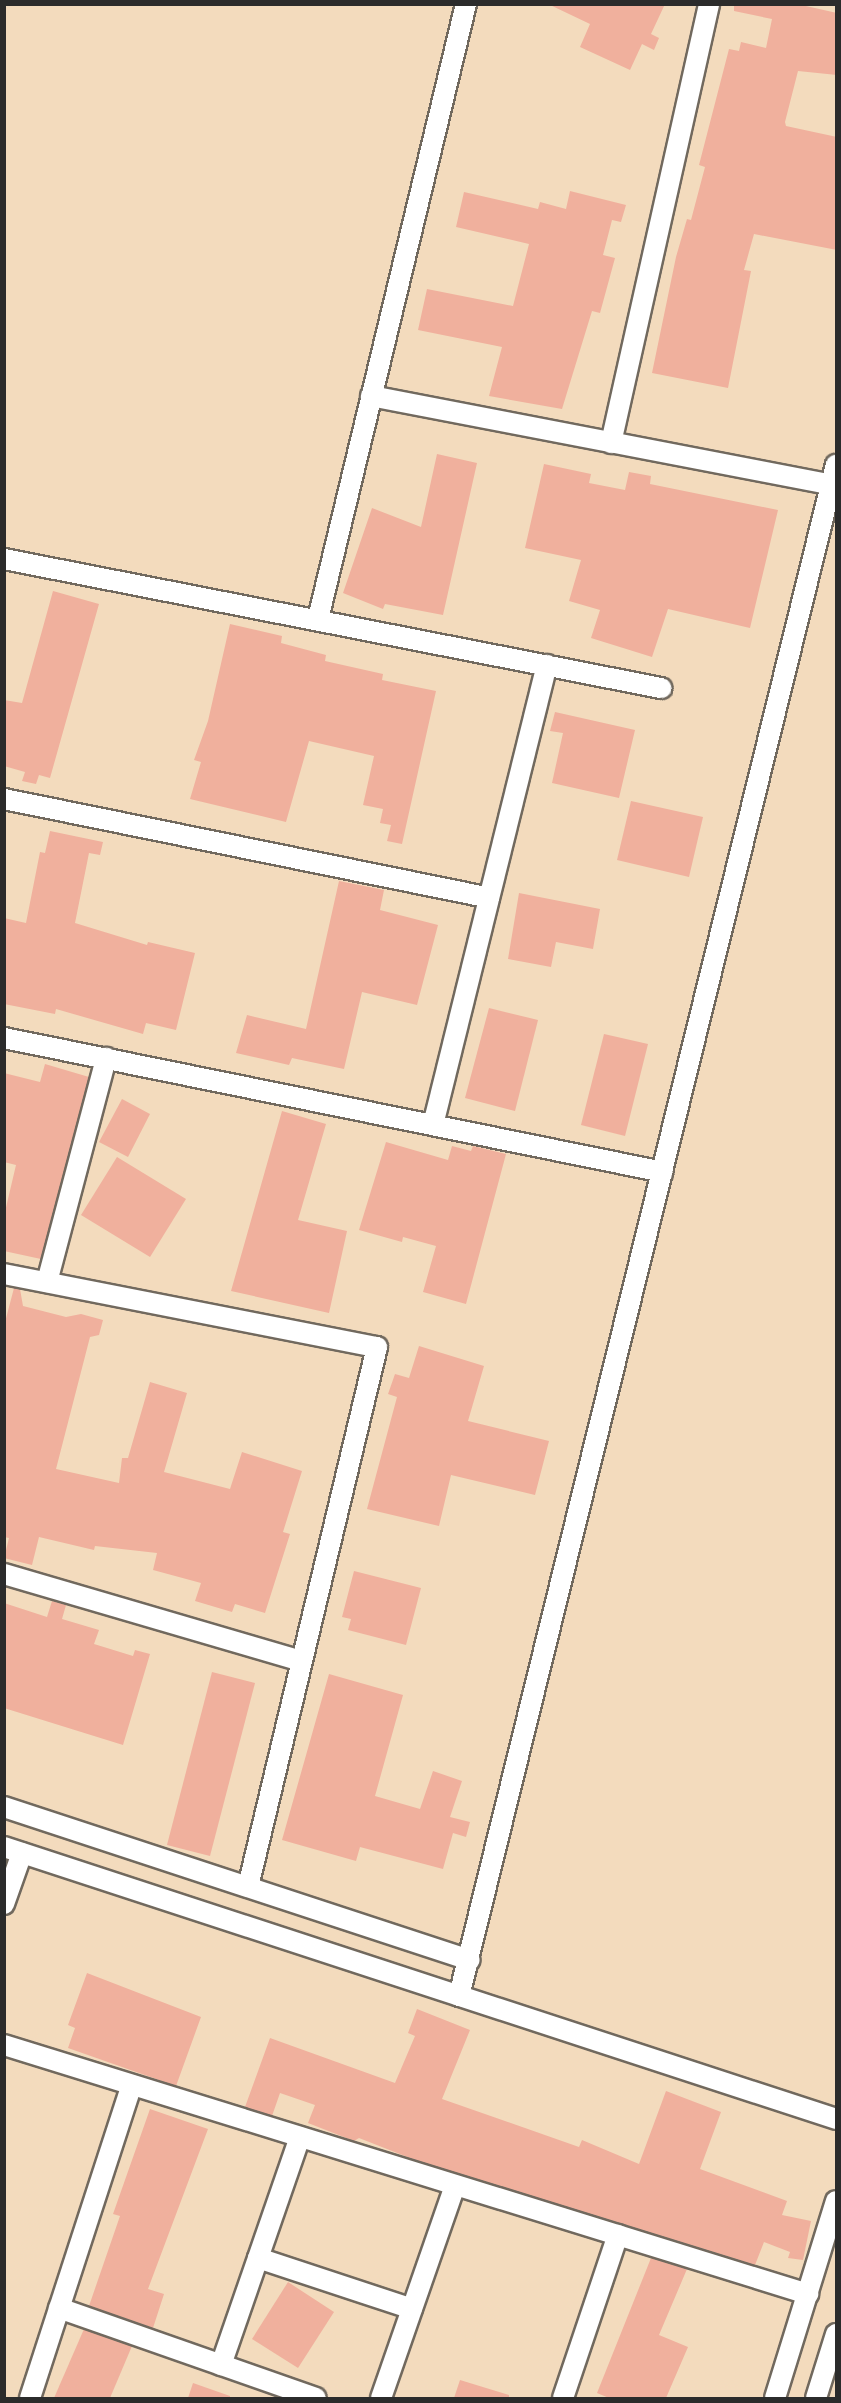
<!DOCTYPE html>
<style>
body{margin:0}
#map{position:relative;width:841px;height:2403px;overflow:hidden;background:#f3dbbd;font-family:"IM FELL Double Pica",serif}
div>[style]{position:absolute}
.building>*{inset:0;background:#f0b09d}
.roads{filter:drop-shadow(2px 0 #71695e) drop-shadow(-2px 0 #71695e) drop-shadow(0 2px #71695e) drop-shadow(0 -2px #71695e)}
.minor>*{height:20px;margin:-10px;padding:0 10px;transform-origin:10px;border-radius:10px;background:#fff}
span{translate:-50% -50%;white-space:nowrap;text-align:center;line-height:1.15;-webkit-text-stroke:4.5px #fdfcf7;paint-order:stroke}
.frame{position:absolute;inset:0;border:6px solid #2b2b2b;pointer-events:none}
</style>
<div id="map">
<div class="building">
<i style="clip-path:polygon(548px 4px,665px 4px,651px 34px,659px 38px,654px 50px,642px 44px,630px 70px,580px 47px,590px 24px)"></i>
<i style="clip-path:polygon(734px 4px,797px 4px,837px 13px,837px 75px,798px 71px,785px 122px,786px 126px,837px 137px,837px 250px,754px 234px,744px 270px,751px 271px,728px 388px,652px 373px,676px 257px,687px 219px,691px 220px,705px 167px,699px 165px,729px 49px,739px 51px,741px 42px,766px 48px,772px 19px,734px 11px)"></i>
<i style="clip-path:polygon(570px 191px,626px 205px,621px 222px,612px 220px,603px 255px,615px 258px,600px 313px,592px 311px,562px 409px,489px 396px,502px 347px,418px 330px,427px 289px,513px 306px,529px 244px,456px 227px,464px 192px,538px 209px,540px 202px,566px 209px)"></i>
<i style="clip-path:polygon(437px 454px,477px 463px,443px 615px,385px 604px,383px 609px,343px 593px,372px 508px,421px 527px)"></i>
<i style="clip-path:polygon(544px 464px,591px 474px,589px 483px,625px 490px,629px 472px,651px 476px,650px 484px,778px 510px,750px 628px,668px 609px,652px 657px,591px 638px,600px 610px,569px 601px,581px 560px,525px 548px)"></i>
<i style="clip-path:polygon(53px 591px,99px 604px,50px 778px,39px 775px,36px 784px,22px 781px,25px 772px,4px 766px,4px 700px,22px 703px)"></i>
<i style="clip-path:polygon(230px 624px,282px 636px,281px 643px,326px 655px,325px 661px,383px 674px,382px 680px,436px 691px,402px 844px,387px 841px,391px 825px,380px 823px,383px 809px,363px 805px,374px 756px,309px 741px,286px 822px,190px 799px,201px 762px,194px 760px,208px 721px)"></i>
<i style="clip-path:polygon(555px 712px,635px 730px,619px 798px,552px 783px,563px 733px,550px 731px)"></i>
<i style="clip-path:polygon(631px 801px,703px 817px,689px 877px,617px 860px)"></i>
<i style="clip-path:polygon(50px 831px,103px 842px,100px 855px,89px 853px,75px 923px,147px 945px,148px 942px,195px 953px,176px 1030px,146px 1023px,143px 1034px,56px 1009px,55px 1014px,4px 1004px,4px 918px,26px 923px,40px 852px,45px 853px)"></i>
<i style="clip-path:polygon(339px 881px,384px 890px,380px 910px,438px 925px,417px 1005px,362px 992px,344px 1069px,292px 1058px,289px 1065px,236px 1053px,247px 1015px,306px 1029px)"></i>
<i style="clip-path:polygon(519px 893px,600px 909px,593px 949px,556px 942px,551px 967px,508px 959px)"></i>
<i style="clip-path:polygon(489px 1008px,538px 1020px,515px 1111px,465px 1098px)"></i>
<i style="clip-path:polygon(604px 1034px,648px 1044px,625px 1136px,581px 1125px)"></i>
<i style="clip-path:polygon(45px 1064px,89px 1077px,41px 1259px,4px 1251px,4px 1216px,16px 1165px,4px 1162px,4px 1073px,40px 1082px)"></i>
<i style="clip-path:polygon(122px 1099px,150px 1114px,128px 1157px,99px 1142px)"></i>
<i style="clip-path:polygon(282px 1111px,326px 1124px,298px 1220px,347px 1231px,329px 1313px,231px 1291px)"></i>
<i style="clip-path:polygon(386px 1142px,448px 1160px,452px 1146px,471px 1151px,473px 1146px,506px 1154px,466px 1304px,423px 1292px,436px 1246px,403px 1237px,402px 1242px,359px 1230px)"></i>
<i style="clip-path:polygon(117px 1157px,186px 1199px,150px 1257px,81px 1215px)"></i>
<i style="clip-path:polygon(14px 1288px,20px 1289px,23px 1306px,66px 1317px,81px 1314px,103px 1320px,99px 1335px,90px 1337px,56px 1469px,119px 1483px,122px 1458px,128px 1458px,150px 1382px,187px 1393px,164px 1472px,230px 1489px,242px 1452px,302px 1471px,283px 1532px,290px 1534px,265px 1613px,235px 1604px,232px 1612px,195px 1601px,201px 1583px,153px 1570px,157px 1553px,95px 1546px,94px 1550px,39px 1537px,32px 1565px,4px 1558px,9px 1538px,4px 1537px,4px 1326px)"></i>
<i style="clip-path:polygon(419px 1346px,484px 1366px,468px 1421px,549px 1441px,535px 1495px,451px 1475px,439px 1526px,367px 1509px,397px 1397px,388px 1394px,395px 1374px,409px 1378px)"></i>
<i style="clip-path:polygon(354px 1571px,421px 1588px,406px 1645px,348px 1630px,351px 1619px,342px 1617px)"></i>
<i style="clip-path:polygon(52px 1601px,66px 1605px,62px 1619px,99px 1630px,94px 1644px,133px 1656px,135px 1650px,150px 1654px,123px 1745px,4px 1708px,4px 1603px,47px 1617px)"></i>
<i style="clip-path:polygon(212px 1672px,255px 1683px,210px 1856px,167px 1845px)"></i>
<i style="clip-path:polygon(329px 1674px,403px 1695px,375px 1796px,420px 1809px,433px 1771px,462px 1781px,450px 1817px,470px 1822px,466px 1837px,453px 1833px,443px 1869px,360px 1847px,356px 1861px,282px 1840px)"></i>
<i style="clip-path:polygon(87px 1973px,201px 2017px,176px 2086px,68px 2048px,75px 2028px,68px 2025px)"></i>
<i style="clip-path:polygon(417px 2009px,470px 2030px,442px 2099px,579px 2147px,582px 2140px,639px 2164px,666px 2091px,721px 2112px,700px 2169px,787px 2201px,782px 2215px,811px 2221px,803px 2260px,788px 2258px,790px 2252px,764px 2242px,755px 2265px,415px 2160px,359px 2138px,354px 2141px,308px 2123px,315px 2105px,280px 2093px,272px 2116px,245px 2107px,270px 2038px,395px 2083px,415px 2036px,408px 2033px)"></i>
<i style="clip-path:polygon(150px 2109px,208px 2129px,148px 2289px,164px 2294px,153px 2328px,89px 2306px,120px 2216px,113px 2214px)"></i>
<i style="clip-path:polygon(651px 2258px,687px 2269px,659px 2335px,688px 2347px,666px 2398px,609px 2398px,597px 2393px)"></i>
<i style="clip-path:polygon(288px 2282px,334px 2312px,298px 2368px,252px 2339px)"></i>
<i style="clip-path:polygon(84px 2329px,132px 2346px,110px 2398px,54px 2398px)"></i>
<i style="clip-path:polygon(460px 2380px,509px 2395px,509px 2398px,454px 2398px)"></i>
<i style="clip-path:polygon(193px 2383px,230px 2396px,230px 2398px,188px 2398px)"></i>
</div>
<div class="roads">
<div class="minor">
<i style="left:371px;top:396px;width:470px;rotate:10.9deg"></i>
<i style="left:611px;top:443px;width:450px;rotate:-77.4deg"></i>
<i style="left:4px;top:559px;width:670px;rotate:11.11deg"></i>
<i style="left:318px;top:619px;width:633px;rotate:-76.47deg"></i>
<i style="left:4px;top:799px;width:495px;rotate:11.5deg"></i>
<i style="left:4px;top:1038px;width:672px;rotate:11.49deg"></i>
<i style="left:433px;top:1125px;width:474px;rotate:-76.1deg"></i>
<i style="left:4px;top:1274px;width:380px;rotate:11.1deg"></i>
<i style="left:377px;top:1347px;width:555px;rotate:103.44deg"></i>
<i style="left:47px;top:1282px;width:232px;rotate:-75.2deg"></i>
<i style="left:4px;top:1574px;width:310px;rotate:16.3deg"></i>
<i style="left:4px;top:1807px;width:490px;rotate:18.2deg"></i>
<i style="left:4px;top:1847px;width:875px;rotate:18.1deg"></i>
<i style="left:4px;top:1904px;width:54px;rotate:-70.6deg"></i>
<i style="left:459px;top:1996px;width:1577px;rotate:-76.17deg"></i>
<i style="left:4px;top:2045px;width:842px;rotate:17.21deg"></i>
<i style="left:258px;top:2258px;width:162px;rotate:18.3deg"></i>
<i style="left:59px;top:2308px;width:272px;rotate:19.3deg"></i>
<i style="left:221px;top:2365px;width:241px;rotate:-70.9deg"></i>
<i style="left:30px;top:2398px;width:329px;rotate:-72deg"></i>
<i style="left:381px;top:2398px;width:225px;rotate:-70.8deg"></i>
<i style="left:563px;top:2398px;width:172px;rotate:-71.4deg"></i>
<i style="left:775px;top:2398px;width:206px;rotate:-72.8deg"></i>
<i style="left:816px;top:2398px;width:67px;rotate:-72.6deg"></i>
</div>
</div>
<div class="frame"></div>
</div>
